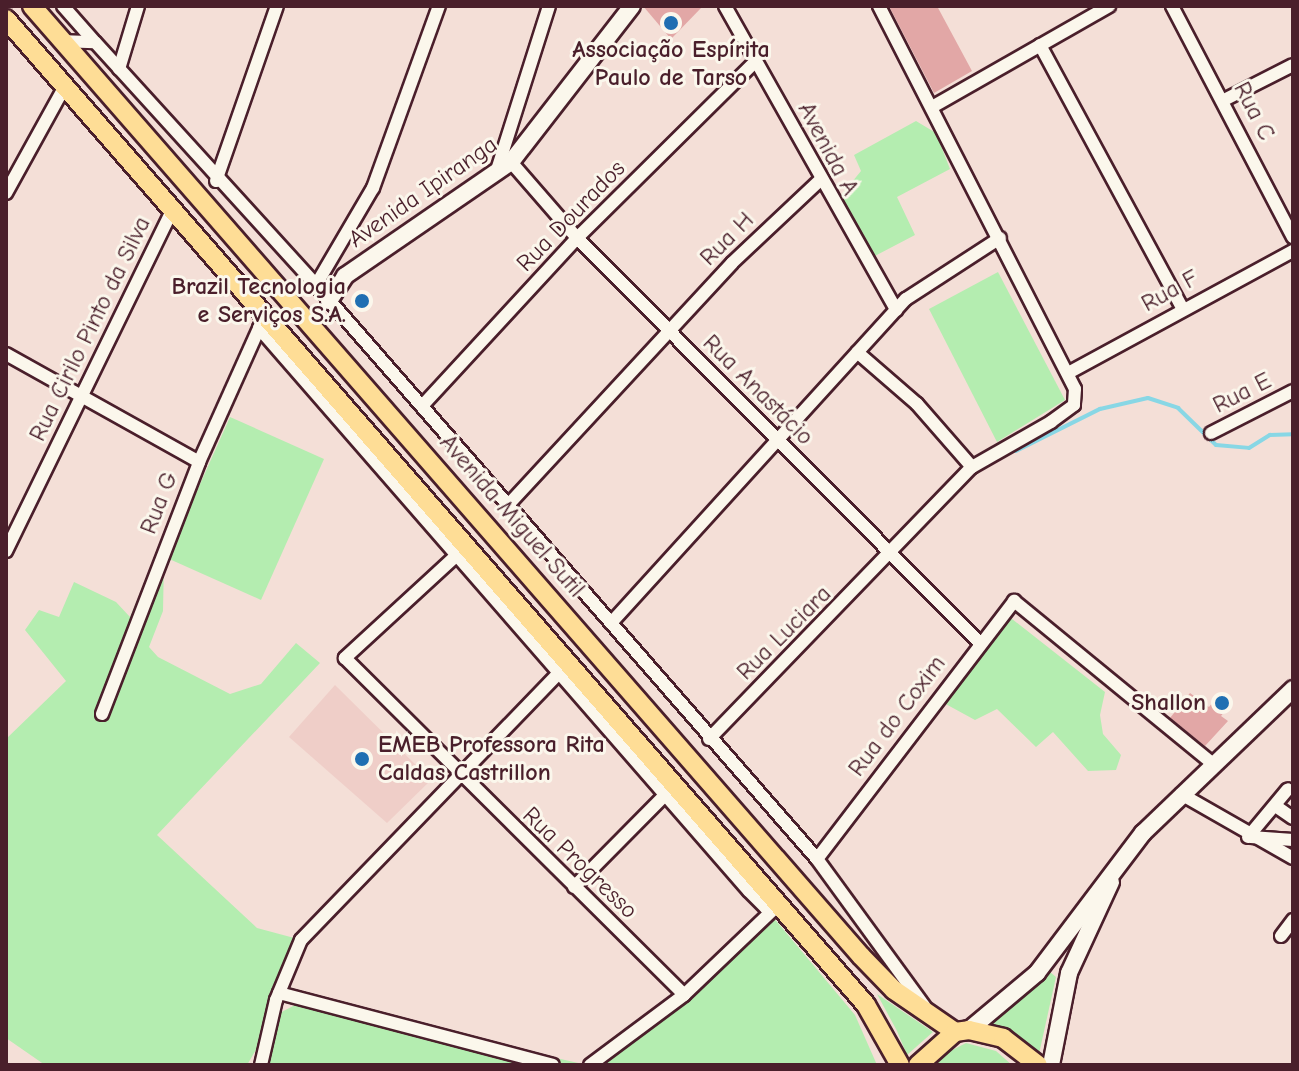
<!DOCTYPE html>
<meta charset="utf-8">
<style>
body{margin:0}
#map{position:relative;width:1299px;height:1071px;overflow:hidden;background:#f4dfd7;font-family:"Comic Neue",sans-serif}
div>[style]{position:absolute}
.built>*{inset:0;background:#efcec8}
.green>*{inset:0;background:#b4edb0}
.stream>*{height:4px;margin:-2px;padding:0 2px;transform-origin:2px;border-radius:2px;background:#88d7e5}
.building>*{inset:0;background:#e2a7a6}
.roads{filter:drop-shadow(2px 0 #4a1f2b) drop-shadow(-2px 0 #4a1f2b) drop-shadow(0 2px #4a1f2b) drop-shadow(0 -2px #4a1f2b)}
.street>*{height:12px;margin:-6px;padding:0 6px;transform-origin:6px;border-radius:6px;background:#fbf7ec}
.secondary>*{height:16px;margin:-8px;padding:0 8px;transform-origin:8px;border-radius:8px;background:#fbf7ec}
.primary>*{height:18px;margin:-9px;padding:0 9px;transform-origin:9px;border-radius:9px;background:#fedd96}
.dots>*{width:22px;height:22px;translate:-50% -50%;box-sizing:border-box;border:4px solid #fbf7ec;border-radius:50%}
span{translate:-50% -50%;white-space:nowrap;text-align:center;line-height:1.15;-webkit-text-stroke:6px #fbf7ec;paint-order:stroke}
.poi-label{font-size:24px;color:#4a1f2b;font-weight:700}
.right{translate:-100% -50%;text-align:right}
.left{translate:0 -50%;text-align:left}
.street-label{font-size:24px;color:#4a1f2b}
.frame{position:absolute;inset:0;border:8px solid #4a1f2b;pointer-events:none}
</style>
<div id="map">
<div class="built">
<i style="clip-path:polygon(335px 685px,431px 780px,387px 823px,289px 737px)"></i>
</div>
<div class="green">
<i style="clip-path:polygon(916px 121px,936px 133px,950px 169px,897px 197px,915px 235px,871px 258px,838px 199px,861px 171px,854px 155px)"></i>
<i style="clip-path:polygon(998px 272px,1065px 400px,997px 442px,929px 309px)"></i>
<i style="clip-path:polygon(230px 417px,324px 459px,261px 600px,167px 558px)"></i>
<i style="clip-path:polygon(157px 554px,164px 561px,163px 611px,149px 647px,158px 657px,230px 694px,261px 684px,296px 643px,320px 663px,157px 835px,257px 928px,298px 939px,268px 1019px,297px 1004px,321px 1004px,587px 1065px,262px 1065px,263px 1038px,247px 1065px,45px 1065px,6px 1038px,6px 739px,66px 681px,25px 630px,39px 610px,59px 617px,74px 582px,116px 602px,130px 617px)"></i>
<i style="clip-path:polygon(1007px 615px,1105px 692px,1100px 715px,1103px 734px,1121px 755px,1116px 770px,1088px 771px,1053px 732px,1036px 747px,997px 709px,975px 720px,942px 702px)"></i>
<i style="clip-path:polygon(773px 917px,855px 1015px,877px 1065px,599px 1065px)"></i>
<i style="clip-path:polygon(1050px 972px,1056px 977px,1039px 1054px,988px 1023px)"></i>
<i style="clip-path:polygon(877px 994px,933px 1032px,907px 1055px,897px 1031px)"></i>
<i style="clip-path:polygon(966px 1043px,996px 1051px,1012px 1065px,923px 1065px)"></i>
</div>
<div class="stream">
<i style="left:1016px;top:451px;width:94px;rotate:-26.6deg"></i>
<i style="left:1100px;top:409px;width:49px;rotate:-12.9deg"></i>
<i style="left:1148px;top:398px;width:32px;rotate:18deg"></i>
<i style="left:1178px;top:408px;width:53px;rotate:44.2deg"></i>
<i style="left:1216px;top:445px;width:33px;rotate:5deg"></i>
<i style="left:1249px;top:448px;width:25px;rotate:-32deg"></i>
<i style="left:1270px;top:435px;width:23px;rotate:-2deg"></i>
</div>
<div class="building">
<i style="clip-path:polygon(643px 6px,703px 6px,671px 39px)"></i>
<i style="clip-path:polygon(889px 6px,937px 6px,972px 71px,934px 93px)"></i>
<i style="clip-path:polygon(1190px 693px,1209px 707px,1220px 693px,1232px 702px,1221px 716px,1228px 721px,1205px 746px,1170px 718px)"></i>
</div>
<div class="roads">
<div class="street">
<i style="left:63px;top:6px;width:45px;rotate:48.6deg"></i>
<i style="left:725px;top:6px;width:349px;rotate:60.6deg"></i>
<i style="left:879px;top:6px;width:430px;rotate:62.9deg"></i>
<i style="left:1075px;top:389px;width:16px;rotate:94deg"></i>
<i style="left:1074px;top:405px;width:29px;rotate:144deg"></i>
<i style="left:1051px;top:422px;width:91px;rotate:150.3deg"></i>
<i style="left:1172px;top:6px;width:261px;rotate:62.4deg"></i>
<i style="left:59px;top:41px;width:36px;rotate:2deg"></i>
<i style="left:95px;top:42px;width:328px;rotate:47.7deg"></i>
<i style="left:316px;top:285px;width:762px;rotate:48.88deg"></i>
<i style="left:817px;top:859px;width:182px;rotate:53.9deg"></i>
<i style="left:1040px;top:45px;width:300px;rotate:61.6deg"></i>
<i style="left:119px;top:69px;width:66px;rotate:-73.2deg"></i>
<i style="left:1224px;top:100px;width:77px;rotate:-26.9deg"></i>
<i style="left:932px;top:107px;width:204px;rotate:-29.7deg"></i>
<i style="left:511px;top:162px;width:101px;rotate:49deg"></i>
<i style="left:577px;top:238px;width:571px;rotate:45.14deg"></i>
<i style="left:497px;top:170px;width:172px;rotate:-72.4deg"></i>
<i style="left:216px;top:181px;width:185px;rotate:-70.8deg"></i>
<i style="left:6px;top:193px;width:120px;rotate:-61.1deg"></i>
<i style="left:316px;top:285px;width:113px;rotate:-59.6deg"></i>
<i style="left:373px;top:188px;width:194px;rotate:-70.1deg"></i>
<i style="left:259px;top:328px;width:746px;rotate:48.97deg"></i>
<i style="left:749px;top:891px;width:24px;rotate:45deg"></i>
<i style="left:766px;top:908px;width:16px;rotate:-4deg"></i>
<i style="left:6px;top:354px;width:221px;rotate:29.2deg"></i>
<i style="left:1070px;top:372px;width:254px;rotate:-28.5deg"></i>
<i style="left:422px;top:406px;width:229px;rotate:-47.3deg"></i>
<i style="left:577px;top:238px;width:252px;rotate:-44.7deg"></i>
<i style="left:1211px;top:433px;width:92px;rotate:-27.1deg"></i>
<i style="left:509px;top:504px;width:328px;rotate:-47.2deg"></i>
<i style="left:732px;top:263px;width:121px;rotate:-43.3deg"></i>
<i style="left:6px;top:551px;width:376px;rotate:-64deg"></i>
<i style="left:458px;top:554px;width:154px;rotate:137.4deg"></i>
<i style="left:345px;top:658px;width:478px;rotate:44.8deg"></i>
<i style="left:611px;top:623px;width:438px;rotate:-47.7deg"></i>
<i style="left:906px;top:299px;width:112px;rotate:-33deg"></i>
<i style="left:102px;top:714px;width:270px;rotate:-68.9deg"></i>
<i style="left:199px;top:462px;width:154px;rotate:-65.8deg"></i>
<i style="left:709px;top:739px;width:378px;rotate:-46deg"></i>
<i style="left:972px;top:467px;width:84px;rotate:-131.1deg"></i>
<i style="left:917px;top:404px;width:79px;rotate:-139.1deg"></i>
<i style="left:1181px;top:794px;width:129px;rotate:29.7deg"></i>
<i style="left:1277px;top:807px;width:19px;rotate:35deg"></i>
<i style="left:1248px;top:837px;width:62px;rotate:-50.2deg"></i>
<i style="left:1251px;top:837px;width:42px;rotate:4.1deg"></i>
<i style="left:817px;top:859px;width:325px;rotate:-52.6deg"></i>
<i style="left:1014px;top:601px;width:257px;rotate:39.3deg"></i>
<i style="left:574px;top:887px;width:128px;rotate:-45.3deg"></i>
<i style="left:1281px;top:936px;width:20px;rotate:-53deg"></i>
<i style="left:279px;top:993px;width:283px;rotate:14.7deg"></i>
<i style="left:261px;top:1065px;width:67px;rotate:-77deg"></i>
<i style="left:276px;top:1000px;width:65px;rotate:-67.4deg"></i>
<i style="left:301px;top:940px;width:374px;rotate:-46deg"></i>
<i style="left:590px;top:1065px;width:117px;rotate:-36.7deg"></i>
<i style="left:684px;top:995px;width:123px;rotate:-43.7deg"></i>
</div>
<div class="secondary">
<i style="left:329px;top:301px;width:30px;rotate:-57deg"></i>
<i style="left:345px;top:276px;width:201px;rotate:-34.5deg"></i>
<i style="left:511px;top:162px;width:197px;rotate:-52.2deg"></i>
<i style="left:969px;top:1030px;width:89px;rotate:-40deg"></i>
<i style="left:1037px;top:973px;width:176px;rotate:-52.9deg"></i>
<i style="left:1143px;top:833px;width:208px;rotate:-43.8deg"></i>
<i style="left:1051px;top:1065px;width:94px;rotate:-78.9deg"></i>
<i style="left:1069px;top:973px;width:100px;rotate:-65.2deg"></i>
</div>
<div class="primary">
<i style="left:32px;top:6px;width:1261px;rotate:48.89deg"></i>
<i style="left:861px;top:956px;width:47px;rotate:45.9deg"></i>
<i style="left:894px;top:990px;width:74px;rotate:34.5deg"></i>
<i style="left:6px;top:19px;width:1308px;rotate:48.9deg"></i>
<i style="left:866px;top:1005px;width:69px;rotate:60.5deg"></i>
<i style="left:918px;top:1065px;width:50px;rotate:-41.7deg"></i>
<i style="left:955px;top:1032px;width:14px;rotate:-8deg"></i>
<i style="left:969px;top:1030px;width:35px;rotate:13deg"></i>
<i style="left:1003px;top:1038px;width:44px;rotate:37.6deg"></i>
</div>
</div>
<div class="dots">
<i style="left:671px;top:23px;background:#1f6fb2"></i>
<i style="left:362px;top:301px;background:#1f6fb2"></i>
<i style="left:1222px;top:703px;background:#1f6fb2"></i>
<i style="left:362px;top:759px;background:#1f6fb2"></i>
</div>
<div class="poi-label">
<span style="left:671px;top:64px">Associação Espírita<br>Paulo de Tarso</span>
<span class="right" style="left:346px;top:301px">Brazil Tecnologia<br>e Serviços S.A.</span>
<span class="right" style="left:1206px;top:703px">Shallon</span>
<span class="left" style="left:378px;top:759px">EMEB Professora Rita<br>Caldas Castrillon</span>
</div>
<div class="street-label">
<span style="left:1254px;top:111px;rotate:63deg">Rua C</span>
<span style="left:828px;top:149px;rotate:62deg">Avenida A</span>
<span style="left:423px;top:192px;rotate:-35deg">Avenida Ipiranga</span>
<span style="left:571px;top:216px;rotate:-46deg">Rua Dourados</span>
<span style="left:727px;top:239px;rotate:-45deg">Rua H</span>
<span style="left:1170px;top:291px;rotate:-29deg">Rua F</span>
<span style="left:90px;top:329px;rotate:-64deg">Rua Cirilo Pinto da Silva</span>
<span style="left:758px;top:390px;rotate:45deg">Rua Anastácio</span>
<span style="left:1242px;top:393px;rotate:-27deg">Rua E</span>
<span style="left:159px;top:503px;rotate:-69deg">Rua G</span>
<span style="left:512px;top:516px;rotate:49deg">Avenida Miguel Sutil</span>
<span style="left:784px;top:633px;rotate:-45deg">Rua Luciara</span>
<span style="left:897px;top:716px;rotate:-53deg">Rua do Coxim</span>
<span style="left:580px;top:863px;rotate:44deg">Rua Progresso</span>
</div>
<div class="frame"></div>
</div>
